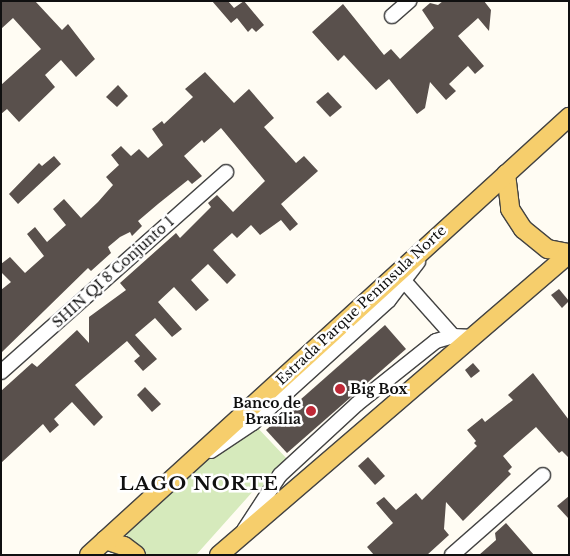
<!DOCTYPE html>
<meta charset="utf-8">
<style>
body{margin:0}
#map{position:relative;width:570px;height:556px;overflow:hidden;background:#fffcf3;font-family:"Libre Baskerville",serif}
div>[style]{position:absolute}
.green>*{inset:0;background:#d6eabc}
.building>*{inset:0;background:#59504c}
.roads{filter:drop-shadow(1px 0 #434343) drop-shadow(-1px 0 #434343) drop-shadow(0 1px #434343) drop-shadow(0 -1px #434343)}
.minor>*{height:14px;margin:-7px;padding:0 7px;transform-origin:7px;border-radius:7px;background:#fff}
.major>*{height:18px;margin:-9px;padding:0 9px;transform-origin:9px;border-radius:9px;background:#f6ce6c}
.dots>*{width:14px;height:14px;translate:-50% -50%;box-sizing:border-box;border:2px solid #fff;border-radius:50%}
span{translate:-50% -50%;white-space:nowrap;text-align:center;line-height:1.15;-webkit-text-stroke:5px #fff;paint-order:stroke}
.street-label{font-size:14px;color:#101010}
.poi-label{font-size:14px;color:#101010;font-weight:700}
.left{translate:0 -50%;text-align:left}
.right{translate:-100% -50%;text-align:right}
.district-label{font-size:19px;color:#101010;font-weight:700;letter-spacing:1px}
.frame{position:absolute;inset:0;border:2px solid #101010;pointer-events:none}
</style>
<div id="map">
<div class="green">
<i style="clip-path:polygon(253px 423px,289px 461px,259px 491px,255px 489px,196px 555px,146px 555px,121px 530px)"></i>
</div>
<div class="building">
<i style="clip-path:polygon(1px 1px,35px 1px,62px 30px,68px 24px,95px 59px,76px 77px,61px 60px,45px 75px,55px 87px,19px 122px,7px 109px,1px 114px,1px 85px,41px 49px,13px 18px,1px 29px)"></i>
<i style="clip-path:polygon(212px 1px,228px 1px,234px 8px,244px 1px,264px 25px,256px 32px,252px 28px,248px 32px,237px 18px,231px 23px)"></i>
<i style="clip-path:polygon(443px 1px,484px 1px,491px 10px,489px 31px,478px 18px,458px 36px,484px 66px,475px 74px,468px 66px,449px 84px,456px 91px,446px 100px,430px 82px,425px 108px,417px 114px,389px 79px,376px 90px,344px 55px,338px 61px,312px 32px,343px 4px,384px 55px,391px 49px,400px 59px,434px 28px,422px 10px,430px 3px,438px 5px)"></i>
<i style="clip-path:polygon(205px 72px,234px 103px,249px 89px,274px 118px,264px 127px,296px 163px,304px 156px,318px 171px,281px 204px,298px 224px,290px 231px,281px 220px,260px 235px,251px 225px,237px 238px,232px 233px,213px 250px,236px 275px,227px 284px,208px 264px,191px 280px,209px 300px,196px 311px,174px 287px,158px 302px,182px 329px,172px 337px,155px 318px,135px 335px,157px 359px,143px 371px,134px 361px,140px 356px,127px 341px,75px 385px,103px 417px,94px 426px,72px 402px,54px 419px,59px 425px,50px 433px,43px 424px,1px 463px,1px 391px,32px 363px,37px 367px,77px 330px,89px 343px,89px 317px,126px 290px,120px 283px,176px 233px,180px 238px,211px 207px,208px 203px,217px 195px,233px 212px,265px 181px,221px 128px,204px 143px,202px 140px,184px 156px,202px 176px,192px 184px,188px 180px,158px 204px,138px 221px,142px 226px,132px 236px,130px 232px,120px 237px,108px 247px,111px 253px,91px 271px,88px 268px,1px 353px,1px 290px,11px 282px,1px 272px,1px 264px,10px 257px,25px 273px,44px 256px,27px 234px,35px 227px,47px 242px,66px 225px,53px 209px,64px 199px,81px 218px,98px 202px,113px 185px,106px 177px,119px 165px,111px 155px,121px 146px,131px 156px,139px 149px,148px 158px,163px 145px,152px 129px,162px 121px,164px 124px,193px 97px,185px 89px)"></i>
<i style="clip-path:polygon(118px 85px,128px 96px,117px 107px,106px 97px)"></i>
<i style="clip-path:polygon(328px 92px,342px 107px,330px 117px,316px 102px)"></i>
<i style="clip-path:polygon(54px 156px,61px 164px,18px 204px,9px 194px,39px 163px,42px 166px)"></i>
<i style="clip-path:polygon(559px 289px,569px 301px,562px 308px,551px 295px)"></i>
<i style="clip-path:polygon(385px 325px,406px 349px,287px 453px,266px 430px)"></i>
<i style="clip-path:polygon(473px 363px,480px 371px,471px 378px,465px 370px)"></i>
<i style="clip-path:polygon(533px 373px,569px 420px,569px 458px,562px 451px,559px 453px,536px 427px,503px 456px,512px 467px,508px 471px,511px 474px,463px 521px,446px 502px,444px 529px,449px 535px,427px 555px,374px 555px,367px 547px,393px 523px,376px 503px,384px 497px,396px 510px,416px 493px,422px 500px,477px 446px,474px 443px,476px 441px,467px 430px,482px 418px,485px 422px,513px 400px,508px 395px)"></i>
<i style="clip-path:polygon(145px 387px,161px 404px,152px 412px,137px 395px)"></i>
<i style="clip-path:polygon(368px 457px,385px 476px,375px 485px,358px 466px)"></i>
<i style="clip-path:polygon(569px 496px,569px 519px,557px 506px)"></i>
<i style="clip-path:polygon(506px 523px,534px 555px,479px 555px,496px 540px,495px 533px)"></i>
</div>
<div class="roads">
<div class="minor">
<i style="left:392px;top:16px;width:23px;rotate:-41deg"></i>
<i style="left:404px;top:281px;width:74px;rotate:48.3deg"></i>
<i style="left:1px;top:372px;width:301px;rotate:-41.6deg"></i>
<i style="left:211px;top:451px;width:50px;rotate:-33.7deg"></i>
<i style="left:253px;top:423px;width:183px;rotate:-42.1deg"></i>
<i style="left:389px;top:300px;width:48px;rotate:-52.7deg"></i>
<i style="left:244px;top:530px;width:66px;rotate:-56.8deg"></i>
<i style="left:280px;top:475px;width:105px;rotate:-42.7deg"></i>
<i style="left:357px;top:404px;width:101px;rotate:-38.6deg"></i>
<i style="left:436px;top:341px;width:18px;rotate:-16deg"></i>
<i style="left:453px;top:336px;width:21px;rotate:3deg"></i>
<i style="left:452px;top:555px;width:121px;rotate:-41.3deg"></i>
</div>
<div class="major">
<i style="left:506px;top:174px;width:35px;rotate:83deg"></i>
<i style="left:510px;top:209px;width:24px;rotate:57deg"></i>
<i style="left:523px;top:229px;width:32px;rotate:39deg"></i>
<i style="left:548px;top:249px;width:21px;rotate:11deg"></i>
<i style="left:105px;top:540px;width:20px;rotate:18deg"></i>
<i style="left:124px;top:546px;width:15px;rotate:37deg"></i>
<i style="left:89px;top:555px;width:650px;rotate:-42.38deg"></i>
<i style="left:219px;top:555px;width:462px;rotate:-40.7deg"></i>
</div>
</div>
<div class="dots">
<i style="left:340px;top:389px;background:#bf2937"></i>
<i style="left:311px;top:411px;background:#bf2937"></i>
</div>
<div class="street-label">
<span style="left:113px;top:272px;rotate:-42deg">SHIN QI 8 Conjunto 1</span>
<span style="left:361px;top:305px;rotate:-43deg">Estrada Parque Península Norte</span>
</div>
<div class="poi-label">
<span class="left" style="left:350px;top:389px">Big Box</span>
<span class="right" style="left:301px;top:411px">Banco de<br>Brasília</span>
</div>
<div class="district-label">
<span style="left:199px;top:484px">LAGO NORTE</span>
</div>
<div class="frame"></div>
</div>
